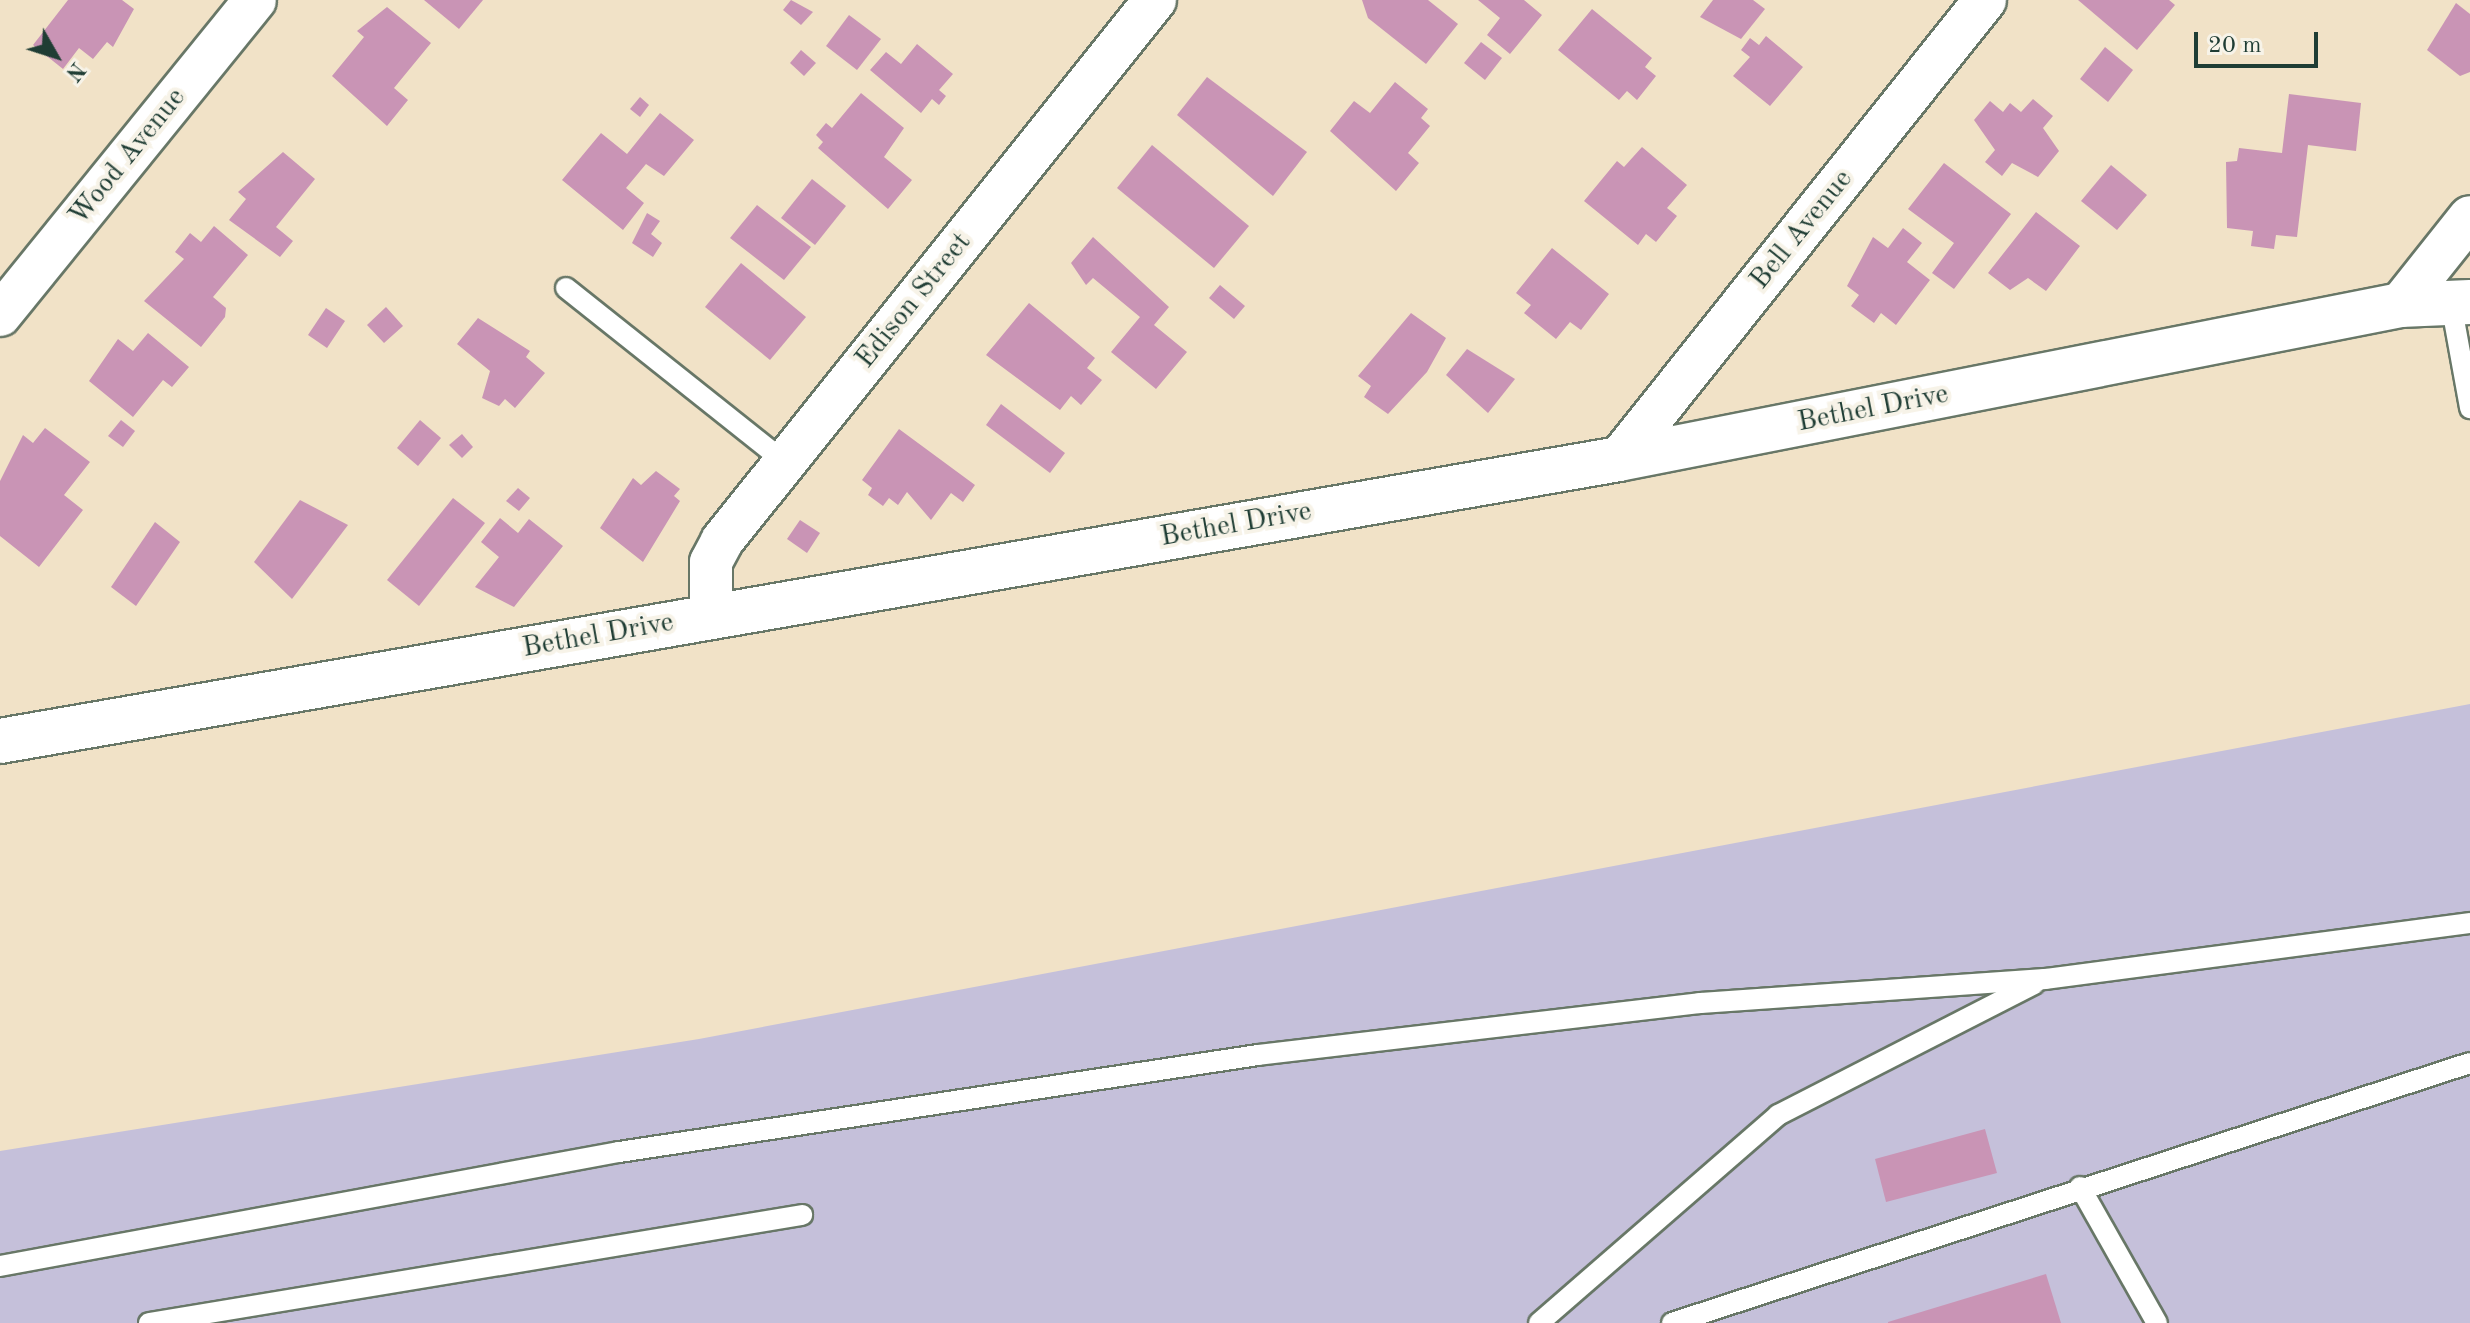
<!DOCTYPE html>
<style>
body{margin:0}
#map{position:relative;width:2470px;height:1323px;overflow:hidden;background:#f1e2c7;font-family:"Old Standard TT",serif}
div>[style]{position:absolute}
.industrial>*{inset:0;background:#c5c0da}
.building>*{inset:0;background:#c994b5}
.roads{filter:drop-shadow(2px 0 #687767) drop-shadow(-2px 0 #687767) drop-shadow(0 2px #687767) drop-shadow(0 -2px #687767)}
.service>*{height:20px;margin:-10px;padding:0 10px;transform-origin:10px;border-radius:10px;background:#fff}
.minor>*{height:42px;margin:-21px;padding:0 21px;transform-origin:21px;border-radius:21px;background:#fff}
.tertiary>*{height:44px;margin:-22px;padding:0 22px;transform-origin:22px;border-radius:22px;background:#fff}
span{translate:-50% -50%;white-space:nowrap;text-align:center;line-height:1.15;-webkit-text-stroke:8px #f7f3e8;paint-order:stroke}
.street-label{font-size:28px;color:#1f3d34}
.north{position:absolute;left:16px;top:16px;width:80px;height:80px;-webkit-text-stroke:6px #f7f3e8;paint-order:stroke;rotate:129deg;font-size:22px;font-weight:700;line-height:32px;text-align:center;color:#1f3d34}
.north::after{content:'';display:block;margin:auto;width:28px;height:36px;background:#1f3d34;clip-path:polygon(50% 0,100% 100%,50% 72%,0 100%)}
.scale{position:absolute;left:2194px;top:32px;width:124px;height:36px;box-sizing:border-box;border:4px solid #1f3d34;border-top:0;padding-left:10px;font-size:24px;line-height:28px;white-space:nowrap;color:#1f3d34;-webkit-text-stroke:6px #f7f3e8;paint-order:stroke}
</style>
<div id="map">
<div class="industrial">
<i style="clip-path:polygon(2470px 704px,2470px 1323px,0 1323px,0 1151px,699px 1039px)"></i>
</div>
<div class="building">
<i style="clip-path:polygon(68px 0,122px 0,134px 9px,113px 47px,107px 42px,93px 59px,79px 48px,63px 69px,33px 45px)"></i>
<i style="clip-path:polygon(424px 0,483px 0,459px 29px)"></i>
<i style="clip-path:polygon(791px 0,813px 12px,801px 25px,783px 10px)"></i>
<i style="clip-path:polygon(1362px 0,1428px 0,1458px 24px,1426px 64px,1368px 18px)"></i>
<i style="clip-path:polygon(1478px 0,1524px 0,1542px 15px,1510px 54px,1487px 35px,1500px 18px)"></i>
<i style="clip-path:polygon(1713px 0,1753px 0,1765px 9px,1741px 39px,1700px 17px)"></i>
<i style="clip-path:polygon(2078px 0,2169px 0,2175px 5px,2137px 50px)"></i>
<i style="clip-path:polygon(2456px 3px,2470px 14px,2470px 72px,2460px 76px,2427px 50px)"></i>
<i style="clip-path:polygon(387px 7px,431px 43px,394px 88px,408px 100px,387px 126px,332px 76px,364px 37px,357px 31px)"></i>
<i style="clip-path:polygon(1592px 9px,1652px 58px,1645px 67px,1656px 76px,1637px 100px,1627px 91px,1619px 100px,1558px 50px)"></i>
<i style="clip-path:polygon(849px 15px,881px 39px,857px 70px,826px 46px)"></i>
<i style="clip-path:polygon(1766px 36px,1803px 67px,1770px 106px,1733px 76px,1750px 57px,1741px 50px,1750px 38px,1759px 45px)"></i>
<i style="clip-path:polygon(1481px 42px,1502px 58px,1485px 80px,1464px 63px)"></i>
<i style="clip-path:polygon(917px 44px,953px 74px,939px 90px,946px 96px,939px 105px,932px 99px,921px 113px,870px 70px,886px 52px,901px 64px)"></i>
<i style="clip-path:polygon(2105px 47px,2133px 70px,2108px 102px,2080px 79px)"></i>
<i style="clip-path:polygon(801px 50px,816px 63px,804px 76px,790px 63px)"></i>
<i style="clip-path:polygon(1207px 77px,1307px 152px,1273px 196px,1177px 115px)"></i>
<i style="clip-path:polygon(1395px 82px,1428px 109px,1421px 118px,1430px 126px,1408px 153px,1419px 163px,1396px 191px,1330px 131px,1354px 101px,1370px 113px)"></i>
<i style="clip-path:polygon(861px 93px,904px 128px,884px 157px,912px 180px,888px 209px,818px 148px,823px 142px,816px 135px,826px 123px,832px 128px)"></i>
<i style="clip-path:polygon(2289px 94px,2361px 103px,2356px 151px,2308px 145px,2297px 237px,2276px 235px,2274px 249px,2251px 246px,2253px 231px,2227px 228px,2226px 162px,2237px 161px,2239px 148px,2282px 153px)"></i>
<i style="clip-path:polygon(640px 97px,649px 105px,640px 117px,630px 109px)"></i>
<i style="clip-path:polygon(2033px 99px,2053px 116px,2043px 128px,2059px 151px,2038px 177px,2012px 163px,2002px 176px,1985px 162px,1995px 150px,1974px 120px,1990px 101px,2003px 112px,2010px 103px,2021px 112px)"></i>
<i style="clip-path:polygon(660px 113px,694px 140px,664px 176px,646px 164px,626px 188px,644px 203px,623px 230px,562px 180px,601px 133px,627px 154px)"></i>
<i style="clip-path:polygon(1152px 145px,1249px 226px,1214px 268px,1117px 188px)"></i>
<i style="clip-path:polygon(1642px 147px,1687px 185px,1667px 208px,1677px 216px,1656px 242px,1646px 234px,1638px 245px,1584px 201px,1617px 161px,1624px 167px)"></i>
<i style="clip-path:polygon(283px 152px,315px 179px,276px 227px,293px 241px,280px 257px,229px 220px,246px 199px,238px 192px)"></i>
<i style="clip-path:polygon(1944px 163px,2011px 214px,1954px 289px,1932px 273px,1954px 243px,1908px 209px)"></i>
<i style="clip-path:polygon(2111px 165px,2147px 195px,2117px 230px,2081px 201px)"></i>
<i style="clip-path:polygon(812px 179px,846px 206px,815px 245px,781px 218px)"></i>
<i style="clip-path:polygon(757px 205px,811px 247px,784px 280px,730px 238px)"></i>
<i style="clip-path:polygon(2036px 212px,2080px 246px,2046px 291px,2028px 278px,2010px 290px,1988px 273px)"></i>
<i style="clip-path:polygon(647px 213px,660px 221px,651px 234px,662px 243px,653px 257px,632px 243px)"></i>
<i style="clip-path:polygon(214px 226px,248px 255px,213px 297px,226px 308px,225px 317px,201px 347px,144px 301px,184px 259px,175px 252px,190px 233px,201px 242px)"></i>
<i style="clip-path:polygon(1903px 228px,1922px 243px,1907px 262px,1930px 280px,1896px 325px,1881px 313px,1874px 323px,1851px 306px,1859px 295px,1847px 286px,1873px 237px,1888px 248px)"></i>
<i style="clip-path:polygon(1093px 237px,1169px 307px,1154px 325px,1187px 352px,1156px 389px,1111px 352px,1140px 317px,1093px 278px,1086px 285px,1071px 263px)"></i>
<i style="clip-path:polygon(1552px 248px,1609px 294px,1581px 330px,1570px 322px,1556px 339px,1524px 313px,1531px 305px,1516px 293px)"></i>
<i style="clip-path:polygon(741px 263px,806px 317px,770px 360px,705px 307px)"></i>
<i style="clip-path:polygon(1220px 285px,1245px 306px,1234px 319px,1209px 298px)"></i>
<i style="clip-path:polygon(1029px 303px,1095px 358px,1087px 368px,1102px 380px,1081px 405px,1071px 396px,1060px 410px,986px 355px)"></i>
<i style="clip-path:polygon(386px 307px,403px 326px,384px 343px,367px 325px)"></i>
<i style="clip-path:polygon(326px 308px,345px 321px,327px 348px,308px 335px)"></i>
<i style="clip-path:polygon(1411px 313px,1446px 338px,1427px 372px,1388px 414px,1364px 397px,1371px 386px,1358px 376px)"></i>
<i style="clip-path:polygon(478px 318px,530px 351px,526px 357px,545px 373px,515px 408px,505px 399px,499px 406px,482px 398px,490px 371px,457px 344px)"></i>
<i style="clip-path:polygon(148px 333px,189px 367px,172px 387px,163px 380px,133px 417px,89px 381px,118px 339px,133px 351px)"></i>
<i style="clip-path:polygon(1467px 349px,1515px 379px,1488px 413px,1446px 375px)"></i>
<i style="clip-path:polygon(1001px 404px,1065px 453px,1050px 473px,986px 425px)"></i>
<i style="clip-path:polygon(121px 420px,135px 431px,123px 447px,108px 436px)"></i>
<i style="clip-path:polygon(420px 420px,441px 438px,418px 466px,397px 448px)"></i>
<i style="clip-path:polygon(45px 428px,90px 462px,64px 495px,83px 510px,39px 567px,0 536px,0 481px,23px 435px,33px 443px)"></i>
<i style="clip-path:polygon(899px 429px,975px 485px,963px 502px,951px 493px,931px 520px,907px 492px,898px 505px,889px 498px,883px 506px,868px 495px,872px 488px,862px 480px)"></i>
<i style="clip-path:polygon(462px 434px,473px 447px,462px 458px,449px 445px)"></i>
<i style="clip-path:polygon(656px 471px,680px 489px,674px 496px,680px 501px,643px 562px,600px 528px,633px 478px,641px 485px)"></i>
<i style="clip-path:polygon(518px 488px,530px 498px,519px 511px,506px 501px)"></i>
<i style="clip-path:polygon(453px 498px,485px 523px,419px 606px,387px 580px)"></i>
<i style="clip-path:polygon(300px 500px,348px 525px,292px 599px,254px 562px)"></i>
<i style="clip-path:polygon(500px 518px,518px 533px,529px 519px,563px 546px,514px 607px,475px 587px,499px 557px,481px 542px)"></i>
<i style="clip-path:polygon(800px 520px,820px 533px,807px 553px,787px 539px)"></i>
<i style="clip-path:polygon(155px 522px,180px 542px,136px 606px,111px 587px)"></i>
<i style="clip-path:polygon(1985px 1129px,1997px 1173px,1886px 1202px,1875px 1159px)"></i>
<i style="clip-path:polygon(2046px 1274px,2061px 1323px,1888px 1323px,1888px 1322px)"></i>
</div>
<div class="roads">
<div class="service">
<i style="left:566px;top:288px;width:280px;rotate:38.5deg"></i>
<i style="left:2451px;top:303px;width:107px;rotate:79.7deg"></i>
<i style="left:2080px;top:1187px;width:156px;rotate:60.5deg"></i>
<i style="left:0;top:1266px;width:629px;rotate:-10.44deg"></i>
<i style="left:619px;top:1152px;width:646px;rotate:-8.63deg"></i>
<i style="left:1258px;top:1055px;width:445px;rotate:-6.7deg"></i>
<i style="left:1700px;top:1003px;width:346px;rotate:-4deg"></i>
<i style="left:2045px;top:979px;width:429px;rotate:-7.5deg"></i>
<i style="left:149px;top:1323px;width:662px;rotate:-9.39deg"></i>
<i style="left:1539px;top:1323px;width:317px;rotate:-41deg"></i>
<i style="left:1778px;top:1115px;width:288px;rotate:-27.1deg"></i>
<i style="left:1672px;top:1323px;width:839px;rotate:-18.05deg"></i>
</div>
<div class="minor">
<i style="left:2400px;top:305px;width:112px;rotate:-51.5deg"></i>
<i style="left:0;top:315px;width:405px;rotate:-51deg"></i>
<i style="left:1619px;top:459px;width:587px;rotate:-51.43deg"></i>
<i style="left:711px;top:616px;width:54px;rotate:-90deg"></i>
<i style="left:711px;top:562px;width:24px;rotate:-62deg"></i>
<i style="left:722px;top:541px;width:693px;rotate:-51.33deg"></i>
</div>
<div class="tertiary">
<i style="left:0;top:741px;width:1643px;rotate:-9.88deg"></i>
<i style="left:1619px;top:459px;width:796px;rotate:-11.15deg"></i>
<i style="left:2400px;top:305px;width:70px;rotate:-2.5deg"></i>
</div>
</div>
<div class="street-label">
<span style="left:128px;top:157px;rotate:-51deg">Wood Avenue</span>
<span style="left:1802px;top:230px;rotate:-51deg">Bell Avenue</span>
<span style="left:914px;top:301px;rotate:-51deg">Edison Street</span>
<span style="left:1873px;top:409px;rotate:-11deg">Bethel Drive</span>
<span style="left:1236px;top:525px;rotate:-10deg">Bethel Drive</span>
<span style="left:598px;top:636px;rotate:-10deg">Bethel Drive</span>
</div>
<div class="north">N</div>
<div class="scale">20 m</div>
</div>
